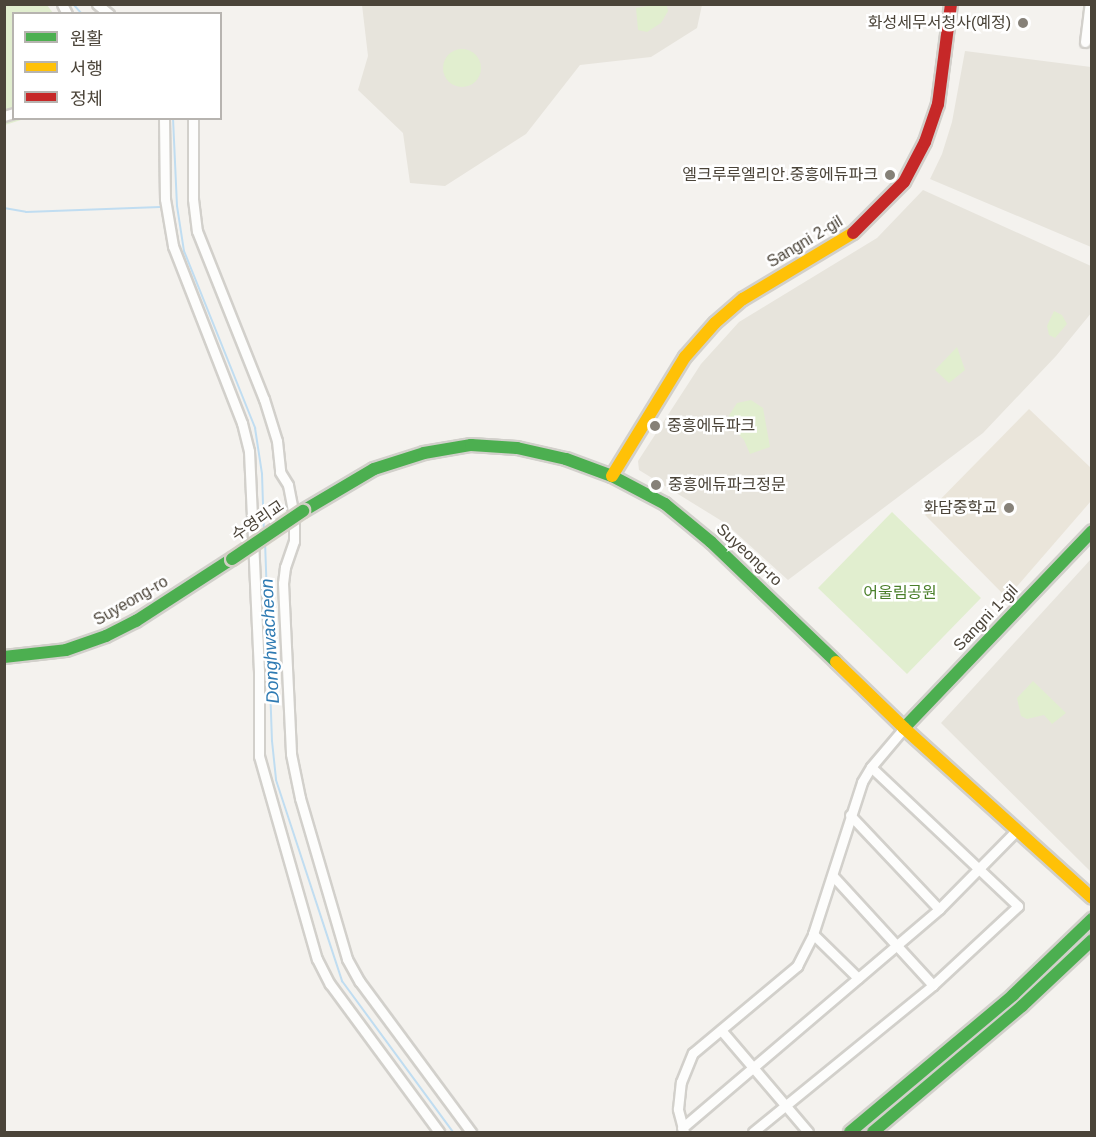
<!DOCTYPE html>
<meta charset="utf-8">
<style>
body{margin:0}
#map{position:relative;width:1096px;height:1137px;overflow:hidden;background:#f4f2ee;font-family:Helvetica,"Noto Sans KR",sans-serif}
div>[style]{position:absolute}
.residential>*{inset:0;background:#e7e4dc}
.education>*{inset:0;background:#eae5da}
.green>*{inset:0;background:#e1eecf}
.round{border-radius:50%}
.stream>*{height:2px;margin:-1px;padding:0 1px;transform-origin:1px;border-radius:1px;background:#c0ddf1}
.roads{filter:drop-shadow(2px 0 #d2d0cb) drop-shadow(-2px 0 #d2d0cb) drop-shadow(0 2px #d2d0cb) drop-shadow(0 -2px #d2d0cb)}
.street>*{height:9px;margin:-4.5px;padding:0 4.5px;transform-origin:4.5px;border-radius:4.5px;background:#fdfdfc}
.fast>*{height:12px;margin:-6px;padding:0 6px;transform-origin:6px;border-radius:6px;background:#4caf50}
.slow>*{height:12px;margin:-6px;padding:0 6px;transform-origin:6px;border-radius:6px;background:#ffc107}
.jam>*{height:12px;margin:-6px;padding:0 6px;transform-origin:6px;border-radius:6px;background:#c62828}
.bridges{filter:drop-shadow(2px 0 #d3cfc5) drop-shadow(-2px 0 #d3cfc5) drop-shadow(0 2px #d3cfc5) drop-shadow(0 -2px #d3cfc5)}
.fast-bridge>*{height:12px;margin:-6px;padding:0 6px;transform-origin:6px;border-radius:6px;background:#4caf50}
.dots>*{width:16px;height:16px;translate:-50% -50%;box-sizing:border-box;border:3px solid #fff;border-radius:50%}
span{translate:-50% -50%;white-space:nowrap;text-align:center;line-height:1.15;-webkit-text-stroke:5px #fff;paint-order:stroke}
.poi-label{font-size:16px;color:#4b4439}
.right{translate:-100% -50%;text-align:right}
.left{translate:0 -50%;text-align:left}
.street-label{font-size:16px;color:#4b4439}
.park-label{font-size:16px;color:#4a7f2a}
.water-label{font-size:18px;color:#2e7ab2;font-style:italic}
.frame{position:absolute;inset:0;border:6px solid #4b4439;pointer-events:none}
.legend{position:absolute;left:12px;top:12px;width:210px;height:108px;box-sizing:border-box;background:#fff;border:2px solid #b7b4b0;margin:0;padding:8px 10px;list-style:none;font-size:18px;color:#4b4439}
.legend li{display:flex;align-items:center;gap:12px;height:30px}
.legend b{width:30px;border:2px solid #b7b4b0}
</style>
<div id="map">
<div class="residential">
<i style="clip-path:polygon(362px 5px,702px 5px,697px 28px,651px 57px,580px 65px,526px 134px,445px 186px,410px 183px,403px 133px,358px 90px,368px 56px)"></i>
<i style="clip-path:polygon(965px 51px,1091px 67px,1091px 247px,930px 179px,942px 154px,952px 122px)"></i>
<i style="clip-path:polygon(923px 190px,1091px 266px,1092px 312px,1056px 356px,983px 433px,788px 580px,725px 523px,639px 470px,638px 461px,701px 364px,739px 322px,877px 238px)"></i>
<i style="clip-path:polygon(1091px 559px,1091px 872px,941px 723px)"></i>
</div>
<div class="education">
<i style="clip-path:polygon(1029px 409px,1091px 468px,1091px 501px,1007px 598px,925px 515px)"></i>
</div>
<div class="green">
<i style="clip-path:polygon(660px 4px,667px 6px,668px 11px,661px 23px,647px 32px,638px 30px,636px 8px)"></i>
<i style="clip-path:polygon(4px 5px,47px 5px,53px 13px,14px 14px,14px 118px,24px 119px,5px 125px)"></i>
<i class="round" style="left:443px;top:49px;width:38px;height:38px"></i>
<i style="clip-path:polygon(1054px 311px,1062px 315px,1067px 324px,1055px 338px,1049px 335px,1047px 326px)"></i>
<i style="clip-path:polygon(957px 347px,965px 370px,949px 383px,935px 370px)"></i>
<i style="clip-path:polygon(751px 400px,763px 408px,770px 447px,750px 454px,744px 440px,731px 426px,728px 417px,737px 403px)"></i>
<i style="clip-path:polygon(892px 512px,981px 598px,907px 674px,818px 588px)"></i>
<i style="clip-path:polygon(1033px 681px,1066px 713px,1052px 724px,1044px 715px,1027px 719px,1021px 716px,1017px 698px)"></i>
</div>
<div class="stream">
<i style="left:73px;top:4px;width:13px;rotate:48deg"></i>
<i style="left:173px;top:118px;width:88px;rotate:87.4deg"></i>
<i style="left:177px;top:206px;width:46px;rotate:81.2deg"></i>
<i style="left:184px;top:251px;width:191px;rotate:68.1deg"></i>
<i style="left:255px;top:428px;width:47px;rotate:81.3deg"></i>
<i style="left:262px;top:474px;width:59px;rotate:88.1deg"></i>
<i style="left:4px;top:208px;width:22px;rotate:10deg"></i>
<i style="left:26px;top:212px;width:134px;rotate:-2.1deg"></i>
<i style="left:265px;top:541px;width:200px;rotate:88deg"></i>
<i style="left:272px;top:741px;width:39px;rotate:84deg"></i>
<i style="left:276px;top:780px;width:212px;rotate:71.8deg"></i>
<i style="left:342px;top:981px;width:187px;rotate:53.7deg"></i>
</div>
<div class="roads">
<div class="street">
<i style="left:62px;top:4px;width:11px;rotate:63deg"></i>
<i style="left:97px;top:4px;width:16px;rotate:40deg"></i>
<i style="left:1085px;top:42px;width:38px;rotate:-83deg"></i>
<i style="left:4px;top:116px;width:10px;rotate:-17deg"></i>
<i style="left:164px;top:118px;width:81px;rotate:89.3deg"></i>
<i style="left:165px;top:199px;width:48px;rotate:80.3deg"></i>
<i style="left:173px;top:246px;width:190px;rotate:68.7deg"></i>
<i style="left:242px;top:423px;width:29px;rotate:76deg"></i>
<i style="left:249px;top:451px;width:220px;rotate:87.4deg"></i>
<i style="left:259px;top:671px;width:85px;rotate:90deg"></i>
<i style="left:259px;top:756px;width:211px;rotate:74.1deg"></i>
<i style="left:317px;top:959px;width:28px;rotate:63deg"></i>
<i style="left:330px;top:984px;width:184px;rotate:53.6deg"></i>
<i style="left:193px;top:118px;width:81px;rotate:90deg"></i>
<i style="left:193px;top:199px;width:32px;rotate:83deg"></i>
<i style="left:197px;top:231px;width:181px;rotate:68.3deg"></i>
<i style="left:264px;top:399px;width:44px;rotate:72.8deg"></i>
<i style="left:277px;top:441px;width:31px;rotate:84deg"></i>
<i style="left:280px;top:472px;width:15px;rotate:58deg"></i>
<i style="left:288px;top:485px;width:32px;rotate:79deg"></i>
<i style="left:294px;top:516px;width:25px;rotate:90deg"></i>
<i style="left:294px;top:541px;width:28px;rotate:109deg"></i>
<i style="left:285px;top:567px;width:16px;rotate:97deg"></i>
<i style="left:283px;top:583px;width:171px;rotate:87.3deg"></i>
<i style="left:291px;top:754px;width:45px;rotate:78.4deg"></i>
<i style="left:300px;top:798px;width:168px;rotate:73.7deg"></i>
<i style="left:347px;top:959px;width:26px;rotate:61deg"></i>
<i style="left:360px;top:982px;width:187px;rotate:53.5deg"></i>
<i style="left:850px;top:815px;width:129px;rotate:46.6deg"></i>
<i style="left:833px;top:876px;width:148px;rotate:47.5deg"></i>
<i style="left:813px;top:934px;width:63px;rotate:44.4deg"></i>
<i style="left:721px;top:1030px;width:134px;rotate:49.5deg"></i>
<i style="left:682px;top:1128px;width:338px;rotate:-40.4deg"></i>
<i style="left:939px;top:909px;width:112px;rotate:-45.4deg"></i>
<i style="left:684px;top:1132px;width:24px;rotate:-105deg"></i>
<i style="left:678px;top:1109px;width:27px;rotate:-84deg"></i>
<i style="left:681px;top:1082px;width:31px;rotate:-68deg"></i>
<i style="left:693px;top:1053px;width:136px;rotate:-39.9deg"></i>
<i style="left:797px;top:966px;width:36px;rotate:-63deg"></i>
<i style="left:813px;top:934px;width:160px;rotate:-72.1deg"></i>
<i style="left:862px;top:782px;width:17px;rotate:-59deg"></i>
<i style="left:871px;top:767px;width:51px;rotate:-49.8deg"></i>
<i style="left:753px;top:1132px;width:232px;rotate:-39.2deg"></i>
<i style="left:933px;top:985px;width:116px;rotate:-42.9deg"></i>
<i style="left:1018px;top:906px;width:202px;rotate:-136.6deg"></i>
</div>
<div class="fast">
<i style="left:303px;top:511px;width:82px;rotate:-30.6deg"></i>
<i style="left:374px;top:469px;width:52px;rotate:-17.7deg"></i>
<i style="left:424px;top:453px;width:48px;rotate:-9.7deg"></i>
<i style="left:471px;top:445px;width:46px;rotate:3.7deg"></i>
<i style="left:517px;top:448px;width:50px;rotate:12.7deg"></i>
<i style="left:566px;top:459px;width:49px;rotate:20.3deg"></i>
<i style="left:612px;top:476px;width:60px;rotate:27.8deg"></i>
<i style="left:665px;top:504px;width:60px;rotate:39.6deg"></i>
<i style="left:711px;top:542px;width:173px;rotate:43.8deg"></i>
<i style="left:4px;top:657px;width:62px;rotate:-6.4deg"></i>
<i style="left:66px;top:650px;width:42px;rotate:-19.3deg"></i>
<i style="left:106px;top:636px;width:34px;rotate:-27deg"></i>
<i style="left:136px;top:621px;width:114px;rotate:-32.9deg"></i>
<i style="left:904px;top:728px;width:272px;rotate:-46.3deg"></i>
<i style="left:850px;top:1132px;width:213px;rotate:-40deg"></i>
<i style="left:1013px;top:995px;width:110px;rotate:-43.9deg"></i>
<i style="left:873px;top:1132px;width:195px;rotate:-40.2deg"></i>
<i style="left:1022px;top:1006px;width:96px;rotate:-43.3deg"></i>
</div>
<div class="slow">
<i style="left:612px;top:476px;width:140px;rotate:-58.5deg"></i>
<i style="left:685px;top:357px;width:45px;rotate:-48.6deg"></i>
<i style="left:715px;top:323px;width:37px;rotate:-41deg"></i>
<i style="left:743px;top:299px;width:128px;rotate:-31deg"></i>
<i style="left:836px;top:662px;width:95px;rotate:44.1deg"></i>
<i style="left:904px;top:728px;width:253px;rotate:42.1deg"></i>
</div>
<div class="jam">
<i style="left:853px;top:233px;width:72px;rotate:-45deg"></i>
<i style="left:904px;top:182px;width:45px;rotate:-62.3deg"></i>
<i style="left:925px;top:142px;width:40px;rotate:-71.1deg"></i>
<i style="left:938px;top:104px;width:101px;rotate:-82.6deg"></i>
</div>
</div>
<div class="bridges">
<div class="fast-bridge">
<i style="left:232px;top:559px;width:86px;rotate:-34.1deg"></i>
</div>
</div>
<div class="dots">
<i style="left:1023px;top:23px;background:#868178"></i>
<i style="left:890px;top:175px;background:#868178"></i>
<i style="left:655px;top:426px;background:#868178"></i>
<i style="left:656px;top:485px;background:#868178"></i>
<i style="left:1009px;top:508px;background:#868178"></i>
</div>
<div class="poi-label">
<span class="right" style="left:1011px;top:23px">화성세무서청사(예정)</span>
<span class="right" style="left:878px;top:175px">엘크루루엘리안.중흥에듀파크</span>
<span class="left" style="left:667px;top:426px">중흥에듀파크</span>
<span class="left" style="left:668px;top:485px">중흥에듀파크정문</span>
<span class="right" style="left:997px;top:508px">화담중학교</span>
</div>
<div class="street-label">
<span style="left:805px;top:242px;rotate:-31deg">Sangni 2-gil</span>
<span style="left:258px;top:521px;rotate:-34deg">수영리교</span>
<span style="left:749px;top:555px;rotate:43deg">Suyeong-ro</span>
<span style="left:131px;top:601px;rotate:-30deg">Suyeong-ro</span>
<span style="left:986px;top:618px;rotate:-46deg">Sangni 1-gil</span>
</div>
<div class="park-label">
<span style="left:900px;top:593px">어울림공원</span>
</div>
<div class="water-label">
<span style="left:270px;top:641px;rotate:-93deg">Donghwacheon</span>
</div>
<div class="frame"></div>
<ul class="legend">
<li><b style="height:8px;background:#4caf50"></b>원활</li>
<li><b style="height:8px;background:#ffc107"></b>서행</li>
<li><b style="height:8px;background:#c62828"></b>정체</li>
</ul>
</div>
